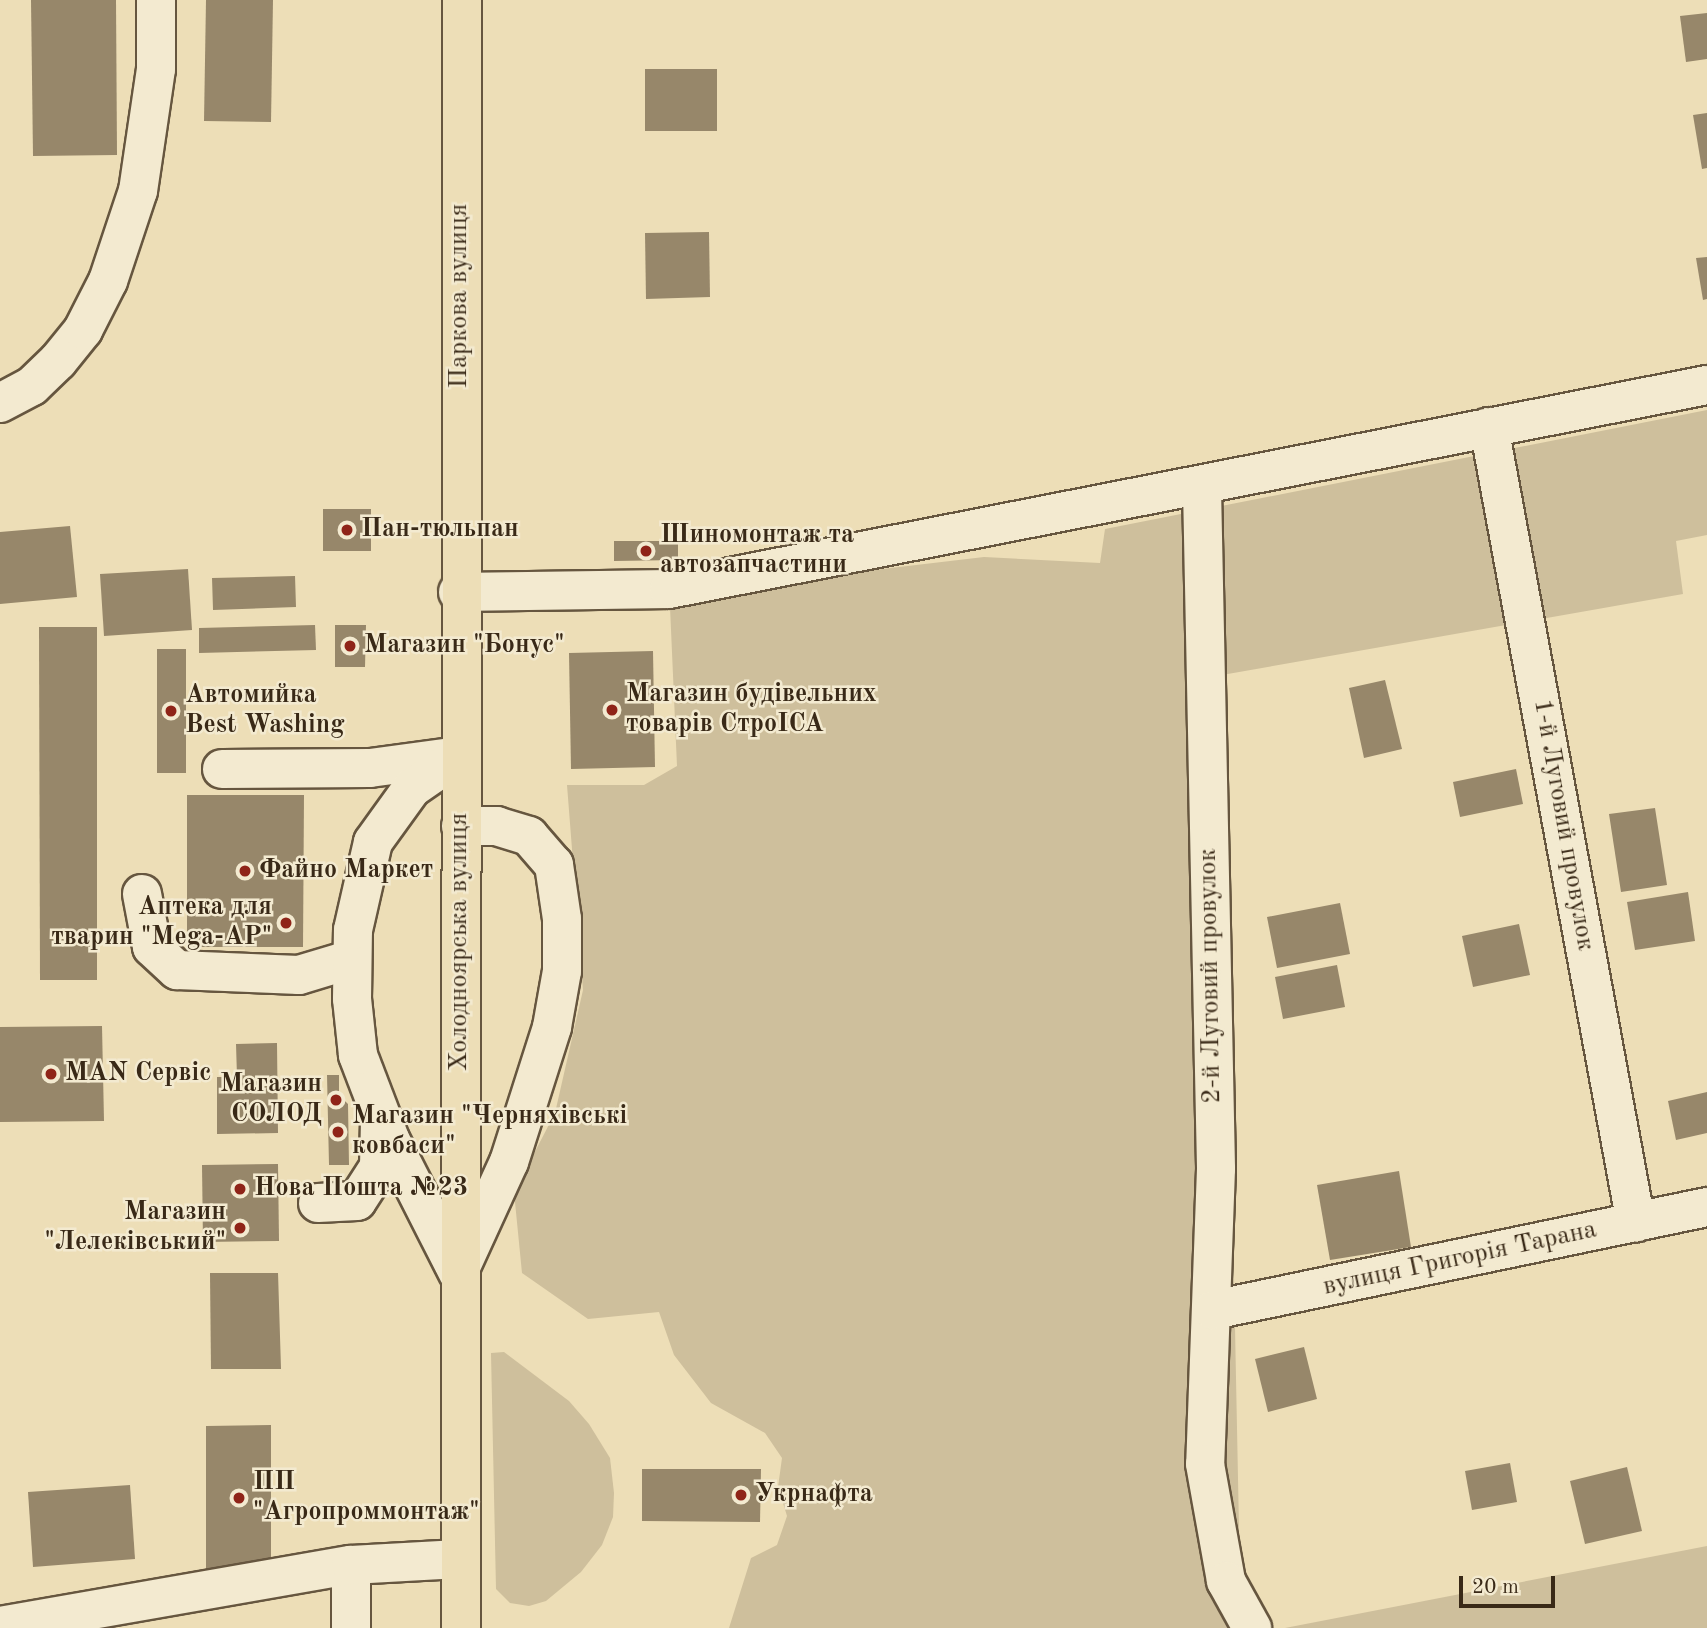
<!DOCTYPE html>
<meta charset="utf-8">
<style>
body{margin:0}
#map{position:relative;width:1707px;height:1628px;overflow:hidden;background:#eddeb7;font-family:"Old Standard TT",serif}
div>[style]{position:absolute}
.green>*{inset:0;background:#cebf9c}
.building>*{inset:0;background:#97876a}
.roads{filter:drop-shadow(2px 0 #66563f) drop-shadow(-2px 0 #66563f) drop-shadow(0 2px #66563f) drop-shadow(0 -2px #66563f)}
.minor>*{height:38px;margin:-19px;padding:0 19px;transform-origin:19px;border-radius:19px;background:#f3ead0}
.major>*{height:38px;margin:-19px;padding:0 19px;transform-origin:19px;border-radius:19px;background:#eddeb7}
.dots>*{width:19px;height:19px;translate:-50% -50%;box-sizing:border-box;border:4px solid #f3ead0;border-radius:50%}
span{translate:-50% -50%;white-space:nowrap;text-align:center;line-height:1.15;-webkit-text-stroke:5px #f3ead0;paint-order:stroke}
.street-label{font-size:26px;color:#392917}
.poi-label{font-size:26px;color:#392917;font-weight:700}
.left{translate:0 -50%;text-align:left}
.right{translate:-100% -50%;text-align:right}
.scale{position:absolute;left:1459px;top:1576px;width:96px;height:32px;box-sizing:border-box;border:4px solid #392917;border-top:0;padding-left:9px;font-size:21px;line-height:24px;white-space:nowrap;color:#392917;-webkit-text-stroke:5px #f3ead0;paint-order:stroke}
</style>
<div id="map">
<div class="green">
<i style="clip-path:polygon(1707px 410px,1707px 535px,1676px 541px,1683px 594px,1222px 675px,1241px 1628px,729px 1628px,751px 1558px,777px 1545px,787px 1516px,778px 1487px,782px 1458px,765px 1433px,711px 1403px,674px 1355px,659px 1312px,588px 1319px,522px 1273px,514px 1192px,555px 1113px,583px 990px,567px 785px,644px 785px,677px 766px,670px 607px,806px 578px,984px 557px,1100px 563px,1105px 529px)"></i>
<i style="clip-path:polygon(504px 1352px,569px 1401px,589px 1424px,610px 1458px,614px 1493px,613px 1517px,602px 1545px,581px 1572px,546px 1601px,529px 1606px,510px 1603px,496px 1589px,491px 1353px)"></i>
<i style="clip-path:polygon(1707px 1546px,1707px 1628px,1285px 1628px)"></i>
</div>
<div class="building">
<i style="clip-path:polygon(31px 0,116px 0,117px 155px,33px 156px)"></i>
<i style="clip-path:polygon(206px 0,273px 0,271px 122px,204px 121px)"></i>
<i style="clip-path:polygon(1707px 13px,1707px 59px,1686px 62px,1680px 16px)"></i>
<i style="clip-path:polygon(645px 69px,717px 69px,717px 131px,645px 131px)"></i>
<i style="clip-path:polygon(1707px 113px,1707px 168px,1702px 169px,1693px 115px)"></i>
<i style="clip-path:polygon(709px 232px,710px 297px,646px 299px,645px 233px)"></i>
<i style="clip-path:polygon(1707px 257px,1707px 299px,1703px 300px,1696px 258px)"></i>
<i style="clip-path:polygon(323px 509px,371px 509px,371px 551px,323px 551px)"></i>
<i style="clip-path:polygon(70px 526px,77px 597px,0 604px,0 532px)"></i>
<i style="clip-path:polygon(614px 541px,678px 541px,678px 560px,614px 561px)"></i>
<i style="clip-path:polygon(188px 569px,192px 630px,104px 636px,100px 574px)"></i>
<i style="clip-path:polygon(295px 576px,296px 607px,213px 610px,212px 578px)"></i>
<i style="clip-path:polygon(315px 625px,316px 650px,199px 653px,199px 628px)"></i>
<i style="clip-path:polygon(335px 625px,366px 625px,365px 667px,335px 667px)"></i>
<i style="clip-path:polygon(39px 627px,97px 627px,97px 980px,40px 980px)"></i>
<i style="clip-path:polygon(157px 649px,186px 649px,186px 773px,157px 773px)"></i>
<i style="clip-path:polygon(653px 651px,655px 767px,571px 769px,569px 653px)"></i>
<i style="clip-path:polygon(1385px 680px,1402px 749px,1364px 758px,1349px 688px)"></i>
<i style="clip-path:polygon(1516px 769px,1523px 804px,1460px 817px,1453px 782px)"></i>
<i style="clip-path:polygon(187px 795px,304px 795px,303px 947px,187px 947px)"></i>
<i style="clip-path:polygon(1655px 808px,1667px 885px,1621px 892px,1609px 814px)"></i>
<i style="clip-path:polygon(1688px 892px,1695px 941px,1635px 950px,1627px 902px)"></i>
<i style="clip-path:polygon(1340px 903px,1350px 954px,1277px 968px,1267px 917px)"></i>
<i style="clip-path:polygon(1519px 924px,1530px 975px,1473px 987px,1462px 936px)"></i>
<i style="clip-path:polygon(1337px 965px,1345px 1007px,1283px 1019px,1275px 977px)"></i>
<i style="clip-path:polygon(102px 1026px,104px 1121px,0 1122px,0 1027px)"></i>
<i style="clip-path:polygon(277px 1043px,278px 1133px,217px 1134px,217px 1077px,237px 1077px,236px 1044px)"></i>
<i style="clip-path:polygon(327px 1075px,339px 1075px,339px 1095px,348px 1104px,349px 1165px,329px 1165px)"></i>
<i style="clip-path:polygon(1707px 1092px,1707px 1133px,1676px 1140px,1668px 1101px)"></i>
<i style="clip-path:polygon(278px 1164px,279px 1241px,203px 1242px,202px 1165px)"></i>
<i style="clip-path:polygon(1399px 1171px,1411px 1247px,1330px 1260px,1317px 1185px)"></i>
<i style="clip-path:polygon(210px 1273px,278px 1273px,281px 1369px,211px 1369px)"></i>
<i style="clip-path:polygon(1304px 1347px,1317px 1399px,1268px 1412px,1255px 1359px)"></i>
<i style="clip-path:polygon(271px 1425px,271px 1571px,206px 1571px,206px 1426px)"></i>
<i style="clip-path:polygon(1510px 1463px,1517px 1502px,1472px 1510px,1465px 1471px)"></i>
<i style="clip-path:polygon(1627px 1467px,1642px 1531px,1585px 1544px,1570px 1481px)"></i>
<i style="clip-path:polygon(642px 1469px,761px 1469px,760px 1522px,642px 1521px)"></i>
<i style="clip-path:polygon(130px 1485px,135px 1559px,33px 1567px,28px 1492px)"></i>
</div>
<div class="roads">
<div class="minor">
<i style="left:0;top:403px;width:36px;rotate:-28deg"></i>
<i style="left:32px;top:386px;width:36px;rotate:-44deg"></i>
<i style="left:58px;top:361px;width:40px;rotate:-51deg"></i>
<i style="left:83px;top:330px;width:55px;rotate:-63deg"></i>
<i style="left:108px;top:281px;width:95px;rotate:-71.6deg"></i>
<i style="left:138px;top:191px;width:123px;rotate:-81.6deg"></i>
<i style="left:156px;top:69px;width:69px;rotate:-90deg"></i>
<i style="left:1489px;top:427px;width:809px;rotate:79.54deg"></i>
<i style="left:1202px;top:488px;width:681px;rotate:88.82deg"></i>
<i style="left:1216px;top:1169px;width:295px;rotate:92.1deg"></i>
<i style="left:1205px;top:1464px;width:119px;rotate:79.8deg"></i>
<i style="left:1226px;top:1581px;width:54px;rotate:61deg"></i>
<i style="left:458px;top:592px;width:211px;rotate:-0.8deg"></i>
<i style="left:669px;top:589px;width:1058px;rotate:-11.12deg"></i>
<i style="left:222px;top:769px;width:148px;rotate:-0.4deg"></i>
<i style="left:370px;top:768px;width:82px;rotate:-7.7deg"></i>
<i style="left:142px;top:894px;width:54px;rotate:79.3deg"></i>
<i style="left:152px;top:947px;width:34px;rotate:43deg"></i>
<i style="left:177px;top:970px;width:122px;rotate:2.3deg"></i>
<i style="left:299px;top:975px;width:55px;rotate:-16.8deg"></i>
<i style="left:318px;top:1203px;width:39px;rotate:-3deg"></i>
<i style="left:357px;top:1201px;width:40px;rotate:-57.1deg"></i>
<i style="left:379px;top:1167px;width:47px;rotate:-88.8deg"></i>
<i style="left:459px;top:1271px;width:120px;rotate:-65.4deg"></i>
<i style="left:509px;top:1162px;width:142px;rotate:-72.3deg"></i>
<i style="left:552px;top:1027px;width:57px;rotate:-79.9deg"></i>
<i style="left:562px;top:971px;width:52px;rotate:-90deg"></i>
<i style="left:562px;top:919px;width:55px;rotate:-98.4deg"></i>
<i style="left:554px;top:865px;width:38px;rotate:-131deg"></i>
<i style="left:529px;top:836px;width:34px;rotate:-163deg"></i>
<i style="left:497px;top:826px;width:36px;rotate:180deg"></i>
<i style="left:458px;top:1273px;width:150px;rotate:-116.9deg"></i>
<i style="left:390px;top:1139px;width:90px;rotate:-110.9deg"></i>
<i style="left:358px;top:1055px;width:56px;rotate:-96.1deg"></i>
<i style="left:352px;top:999px;width:69px;rotate:-89.2deg"></i>
<i style="left:353px;top:930px;width:90px;rotate:-77.2deg"></i>
<i style="left:373px;top:842px;width:67px;rotate:-54.2deg"></i>
<i style="left:412px;top:788px;width:58px;rotate:-34.5deg"></i>
<i style="left:1213px;top:1310px;width:505px;rotate:-11.78deg"></i>
<i style="left:351px;top:1565px;width:63px;rotate:90deg"></i>
<i style="left:0;top:1626px;width:356px;rotate:-9.9deg"></i>
<i style="left:351px;top:1565px;width:108px;rotate:-3.2deg"></i>
</div>
<div class="major">
<i style="left:461px;top:1628px;width:1628px;rotate:-89.96deg"></i>
</div>
</div>
<div class="dots">
<i style="left:347px;top:530px;background:#8f2418"></i>
<i style="left:646px;top:551px;background:#8f2418"></i>
<i style="left:350px;top:646px;background:#8f2418"></i>
<i style="left:612px;top:710px;background:#8f2418"></i>
<i style="left:171px;top:711px;background:#8f2418"></i>
<i style="left:245px;top:871px;background:#8f2418"></i>
<i style="left:286px;top:923px;background:#8f2418"></i>
<i style="left:51px;top:1074px;background:#8f2418"></i>
<i style="left:336px;top:1100px;background:#8f2418"></i>
<i style="left:338px;top:1132px;background:#8f2418"></i>
<i style="left:240px;top:1189px;background:#8f2418"></i>
<i style="left:240px;top:1228px;background:#8f2418"></i>
<i style="left:741px;top:1495px;background:#8f2418"></i>
<i style="left:239px;top:1498px;background:#8f2418"></i>
</div>
<div class="street-label">
<span style="left:460px;top:296px;rotate:-90deg">Паркова вулиця</span>
<span style="left:1563px;top:825px;rotate:80deg">1-й Луговий провулок</span>
<span style="left:460px;top:942px;rotate:-90deg">Холодноярська вулиця</span>
<span style="left:1211px;top:976px;rotate:-91deg">2-й Луговий провулок</span>
<span style="left:1460px;top:1259px;rotate:-12deg">вулиця Григорія Тарана</span>
</div>
<div class="poi-label">
<span class="left" style="left:361px;top:530px">Пан-тюльпан</span>
<span class="left" style="left:660px;top:551px">Шиномонтаж та<br>автозапчастини</span>
<span class="left" style="left:364px;top:646px">Магазин "Бонус"</span>
<span class="left" style="left:626px;top:710px">Магазин будівельних<br>товарів СтроІСА</span>
<span class="left" style="left:185px;top:711px">Автомийка<br>Best Washing</span>
<span class="left" style="left:259px;top:871px">Файно Маркет</span>
<span class="right" style="left:272px;top:923px">Аптека для<br>тварин "Mega-AP"</span>
<span class="left" style="left:65px;top:1074px">MAN Сервіс</span>
<span class="right" style="left:322px;top:1100px">Магазин<br>СОЛОД</span>
<span class="left" style="left:352px;top:1132px">Магазин "Черняхівські<br>ковбаси"</span>
<span class="left" style="left:254px;top:1189px">Нова Пошта №23</span>
<span class="right" style="left:226px;top:1228px">Магазин<br>"Лелеківський"</span>
<span class="left" style="left:253px;top:1498px">ПП<br>"Агропроммонтаж"</span>
<span class="left" style="left:755px;top:1495px">Укрнафта</span>
</div>
<div class="scale">20 m</div>
</div>
